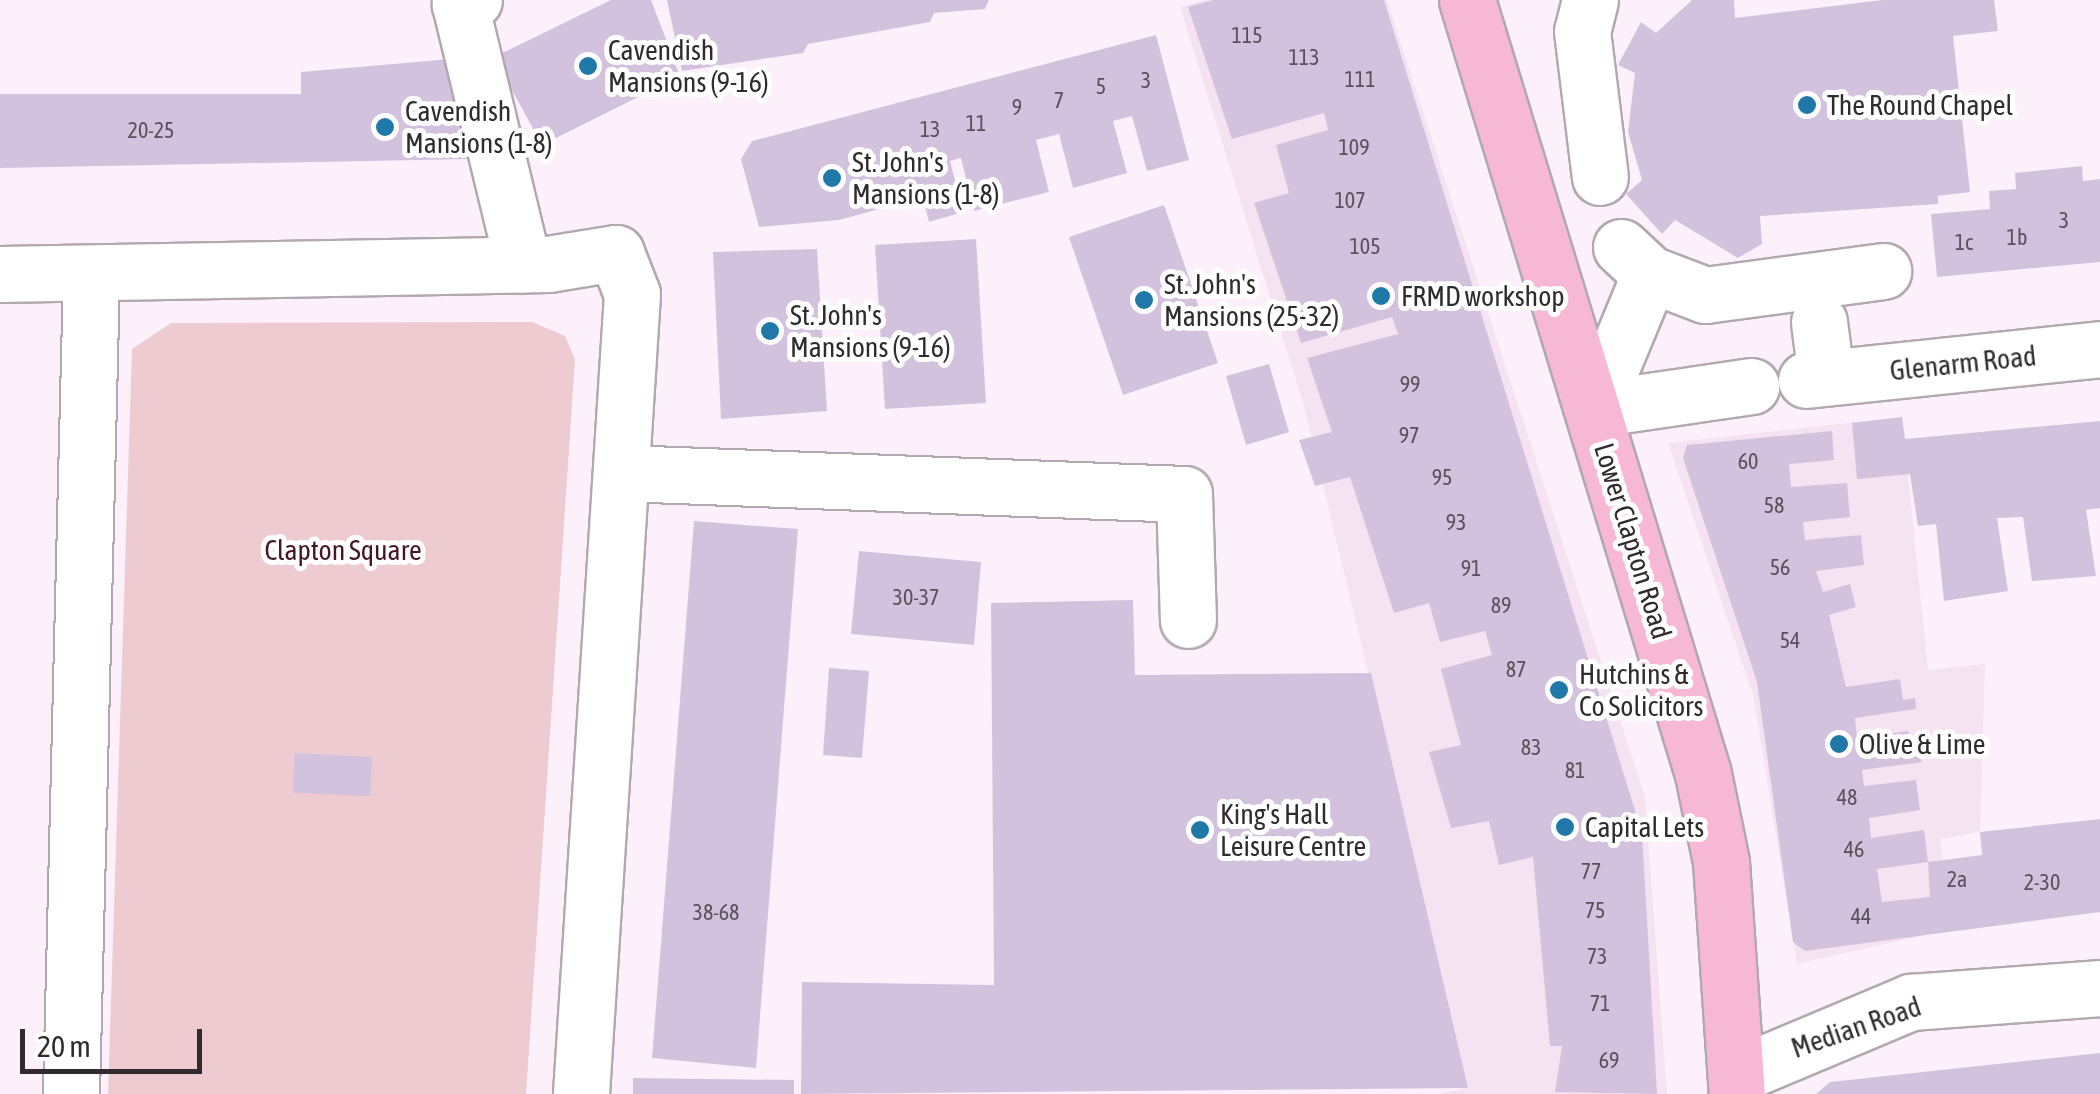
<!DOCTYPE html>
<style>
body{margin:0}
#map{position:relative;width:2100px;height:1094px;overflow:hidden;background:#fcf1fa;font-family:"Asap Condensed",sans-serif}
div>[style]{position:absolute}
.built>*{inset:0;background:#f5e3f2}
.green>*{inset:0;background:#eecbd0}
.building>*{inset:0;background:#d3c2de}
.roads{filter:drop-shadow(2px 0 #b2a8b1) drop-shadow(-2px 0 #b2a8b1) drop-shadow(0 2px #b2a8b1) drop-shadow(0 -2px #b2a8b1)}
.minor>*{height:55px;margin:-27.5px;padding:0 27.5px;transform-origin:27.5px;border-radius:27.5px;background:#fff}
.highway>*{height:55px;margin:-27.5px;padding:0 27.5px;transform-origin:27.5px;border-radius:27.5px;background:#f7b8d5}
.dots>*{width:28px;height:28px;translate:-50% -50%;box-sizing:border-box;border:5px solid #fff;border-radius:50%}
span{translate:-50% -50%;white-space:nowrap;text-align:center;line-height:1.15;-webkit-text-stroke:10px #fff;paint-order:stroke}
.number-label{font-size:22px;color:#59515b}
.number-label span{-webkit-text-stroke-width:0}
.poi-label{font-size:28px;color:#302b2f}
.left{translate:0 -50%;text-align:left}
.street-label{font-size:28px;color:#302b2f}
.park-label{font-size:28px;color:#461722}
.scale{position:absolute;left:20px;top:1029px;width:182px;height:45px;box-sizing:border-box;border:5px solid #302b2f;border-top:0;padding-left:12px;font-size:30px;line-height:35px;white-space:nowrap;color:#302b2f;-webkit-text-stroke:8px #fff;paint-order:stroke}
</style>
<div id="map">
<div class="built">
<i style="clip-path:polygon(1205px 0,1387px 0,1645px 797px,1667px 1094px,1437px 1094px,1468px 1088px,1304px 406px,1180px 7px)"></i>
<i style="clip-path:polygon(1902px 417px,1928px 670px,1985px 664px,1980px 832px,1940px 839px,1942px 860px,1928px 862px,1933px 933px,1797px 964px,1753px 695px,1668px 443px)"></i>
</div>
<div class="green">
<i style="clip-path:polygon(532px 322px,565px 336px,575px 359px,526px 1094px,108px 1094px,132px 349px,171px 323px)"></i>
</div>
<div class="building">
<i style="clip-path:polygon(611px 0,651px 0,680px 76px,542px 145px,494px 57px)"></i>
<i style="clip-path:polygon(667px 0,989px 0,985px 9px,934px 13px,930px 22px,808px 44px,803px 53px,682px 71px)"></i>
<i style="clip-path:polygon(1213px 0,1384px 0,1642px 833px,1657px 1094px,1555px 1092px,1562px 1046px,1550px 1046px,1533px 857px,1499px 865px,1489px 821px,1451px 828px,1429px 752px,1461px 745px,1441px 669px,1492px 655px,1485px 631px,1440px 642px,1429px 603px,1394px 613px,1350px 477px,1315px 486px,1299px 440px,1332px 432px,1307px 358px,1398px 334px,1392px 317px,1301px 343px,1254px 203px,1289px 193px,1276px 145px,1328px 130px,1324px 113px,1232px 139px,1188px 7px)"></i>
<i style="clip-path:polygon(1692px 0,1734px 0,1735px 18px,1882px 0,1994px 0,1998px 31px,1953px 36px,1970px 192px,1938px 196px,1938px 204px,1760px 216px,1762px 244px,1738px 258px,1675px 220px,1662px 234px,1626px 194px,1642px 180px,1628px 132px,1635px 73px,1618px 65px,1641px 22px,1656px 33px)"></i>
<i style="clip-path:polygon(1156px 35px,1189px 160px,1147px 171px,1132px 116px,1113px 121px,1127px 173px,1073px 188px,1059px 134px,1036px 140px,1049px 192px,974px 211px,961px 158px,950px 161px,963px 212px,929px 222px,923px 197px,839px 220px,759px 227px,741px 159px,752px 141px)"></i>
<i style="clip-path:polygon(462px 58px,470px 159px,0 168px,0 94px,301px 94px,301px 72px)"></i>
<i style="clip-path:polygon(2082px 166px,2083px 181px,2100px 179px,2100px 262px,1937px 277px,1931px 214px,1990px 209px,1989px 191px,2016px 189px,2015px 173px)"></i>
<i style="clip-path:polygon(1164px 205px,1218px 363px,1123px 395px,1069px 237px)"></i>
<i style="clip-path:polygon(976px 239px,986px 403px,885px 409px,875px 245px)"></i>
<i style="clip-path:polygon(817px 249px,827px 411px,721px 419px,713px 252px)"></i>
<i style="clip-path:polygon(1269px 364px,1289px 432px,1246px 445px,1226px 376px)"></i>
<i style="clip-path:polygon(1902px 417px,1905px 439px,2100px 421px,2100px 508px,2086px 510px,2096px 576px,2032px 581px,2023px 517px,1997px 518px,2008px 591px,1944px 601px,1936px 524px,1918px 526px,1910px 474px,1857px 479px,1852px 423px)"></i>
<i style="clip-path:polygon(evenodd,1832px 431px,1834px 460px,1789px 464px,1791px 487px,1847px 483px,1850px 517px,1803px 522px,1805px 540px,1861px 535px,1864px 565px,1816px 571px,1823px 592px,1850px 584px,1856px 607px,1829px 615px,1846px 687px,1900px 679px,1903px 700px,1915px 698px,1916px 709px,1855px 718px,1857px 738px,1908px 731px,1922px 762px,1862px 770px,1864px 786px,1916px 780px,1920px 810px,1869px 818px,1871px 838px,1924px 830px,1928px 862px,1982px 855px,1980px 832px,2100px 819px,2100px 912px,1805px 951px,1793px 942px,1757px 682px,1683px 458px,1687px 445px,1832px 431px,1928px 862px,1930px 897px,1882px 902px,1877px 869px,1928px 862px)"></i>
<i style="clip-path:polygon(694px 521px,798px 529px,756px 1068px,652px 1058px)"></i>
<i style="clip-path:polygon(859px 551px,981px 562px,974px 645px,851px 634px)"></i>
<i style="clip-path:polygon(1133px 600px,1135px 675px,1371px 673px,1468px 1088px,801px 1094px,802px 982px,994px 985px,991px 603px)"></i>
<i style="clip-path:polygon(829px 668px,869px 671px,862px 758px,823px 755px)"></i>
<i style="clip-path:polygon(295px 753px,372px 757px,370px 796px,293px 793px)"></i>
<i style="clip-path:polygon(2100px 1053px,2100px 1094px,1816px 1094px,1830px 1082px)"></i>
<i style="clip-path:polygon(633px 1078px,794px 1080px,794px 1094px,633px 1094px)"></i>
</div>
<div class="roads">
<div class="minor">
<i style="left:474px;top:0;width:15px;rotate:164deg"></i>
<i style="left:460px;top:4px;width:268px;rotate:76.4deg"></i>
<i style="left:1590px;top:0;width:32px;rotate:104deg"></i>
<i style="left:1582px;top:31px;width:147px;rotate:83deg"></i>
<i style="left:1621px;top:247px;width:40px;rotate:43deg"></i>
<i style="left:1650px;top:274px;width:59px;rotate:20.9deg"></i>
<i style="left:1705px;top:295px;width:180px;rotate:-7.7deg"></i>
<i style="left:0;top:274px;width:548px;rotate:-1.05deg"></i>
<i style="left:548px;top:264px;width:69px;rotate:-9.2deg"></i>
<i style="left:616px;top:253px;width:44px;rotate:68.7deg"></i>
<i style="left:632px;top:294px;width:802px;rotate:93.65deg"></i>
<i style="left:1819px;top:322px;width:55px;rotate:82.7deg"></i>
<i style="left:1806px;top:380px;width:296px;rotate:-6deg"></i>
<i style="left:1594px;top:409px;width:159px;rotate:-8.3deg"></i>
<i style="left:1594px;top:409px;width:146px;rotate:-67.5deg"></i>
<i style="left:623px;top:473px;width:561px;rotate:2.14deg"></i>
<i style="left:1184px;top:494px;width:126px;rotate:88.2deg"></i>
<i style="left:1737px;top:1075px;width:189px;rotate:-22.8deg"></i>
<i style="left:1911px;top:1002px;width:190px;rotate:-4.2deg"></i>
<i style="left:71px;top:1094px;width:819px;rotate:-88.6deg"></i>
</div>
<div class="highway">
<i style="left:1467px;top:0;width:809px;rotate:73.04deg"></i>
<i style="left:1703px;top:774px;width:90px;rotate:78.4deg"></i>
<i style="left:1721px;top:862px;width:233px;rotate:86.1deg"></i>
</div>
</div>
<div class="dots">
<i style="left:588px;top:66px;background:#1f78a7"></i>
<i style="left:1807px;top:105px;background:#1f78a7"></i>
<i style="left:385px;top:127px;background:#1f78a7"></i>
<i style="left:832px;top:178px;background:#1f78a7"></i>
<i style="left:1381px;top:296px;background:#1f78a7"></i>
<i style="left:1144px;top:300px;background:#1f78a7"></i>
<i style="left:770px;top:331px;background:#1f78a7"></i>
<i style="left:1559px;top:690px;background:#1f78a7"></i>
<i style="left:1839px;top:744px;background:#1f78a7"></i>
<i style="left:1565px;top:827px;background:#1f78a7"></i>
<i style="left:1200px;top:830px;background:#1f78a7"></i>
</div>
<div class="number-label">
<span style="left:1247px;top:36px">115</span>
<span style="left:1304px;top:58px">113</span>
<span style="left:1360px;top:80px">111</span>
<span style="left:1146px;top:81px">3</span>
<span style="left:1101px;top:87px">5</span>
<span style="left:1059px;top:101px">7</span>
<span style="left:1017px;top:108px">9</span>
<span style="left:976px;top:124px">11</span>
<span style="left:930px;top:130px">13</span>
<span style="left:151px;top:131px">20-25</span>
<span style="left:1354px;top:148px">109</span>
<span style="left:1350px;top:201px">107</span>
<span style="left:2064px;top:221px">3</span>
<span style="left:2017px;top:238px">1b</span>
<span style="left:1964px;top:243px">1c</span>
<span style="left:1365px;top:247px">105</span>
<span style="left:1410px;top:385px">99</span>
<span style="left:1409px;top:436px">97</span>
<span style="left:1748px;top:462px">60</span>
<span style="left:1442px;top:478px">95</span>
<span style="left:1774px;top:506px">58</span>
<span style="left:1456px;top:523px">93</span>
<span style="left:1780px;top:568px">56</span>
<span style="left:1471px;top:569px">91</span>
<span style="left:916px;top:598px">30-37</span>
<span style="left:1501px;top:606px">89</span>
<span style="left:1790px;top:641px">54</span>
<span style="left:1516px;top:670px">87</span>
<span style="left:1531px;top:748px">83</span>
<span style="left:1575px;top:771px">81</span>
<span style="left:1847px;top:798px">48</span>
<span style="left:1854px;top:850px">46</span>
<span style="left:1591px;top:872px">77</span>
<span style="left:1957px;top:880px">2a</span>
<span style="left:2042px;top:883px">2-30</span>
<span style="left:1595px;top:911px">75</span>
<span style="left:716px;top:913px">38-68</span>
<span style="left:1861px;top:917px">44</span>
<span style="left:1597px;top:957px">73</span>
<span style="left:1600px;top:1004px">71</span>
<span style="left:1609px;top:1061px">69</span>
</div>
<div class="poi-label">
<span class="left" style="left:608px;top:66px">Cavendish<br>Mansions (9-16)</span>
<span class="left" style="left:1827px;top:105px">The Round Chapel</span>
<span class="left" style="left:405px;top:127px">Cavendish<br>Mansions (1-8)</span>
<span class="left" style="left:852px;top:178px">St. John's<br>Mansions (1-8)</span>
<span class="left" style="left:1164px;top:300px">St. John's<br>Mansions (25-32)</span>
<span class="left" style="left:1401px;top:296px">FRMD workshop</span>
<span class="left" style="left:790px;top:331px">St. John's<br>Mansions (9-16)</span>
<span class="left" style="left:1579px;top:690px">Hutchins &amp;<br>Co Solicitors</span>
<span class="left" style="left:1859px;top:744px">Olive &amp; Lime</span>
<span class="left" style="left:1220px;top:830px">King's Hall<br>Leisure Centre</span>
<span class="left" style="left:1585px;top:827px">Capital Lets</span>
</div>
<div class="street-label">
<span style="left:1963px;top:363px;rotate:-6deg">Glenarm Road</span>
<span style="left:1633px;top:541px;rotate:73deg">Lower Clapton Road</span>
<span style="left:1856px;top:1027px;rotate:-19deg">Median Road</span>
</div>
<div class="park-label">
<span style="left:343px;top:550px">Clapton Square</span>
</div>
<div class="scale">20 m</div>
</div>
